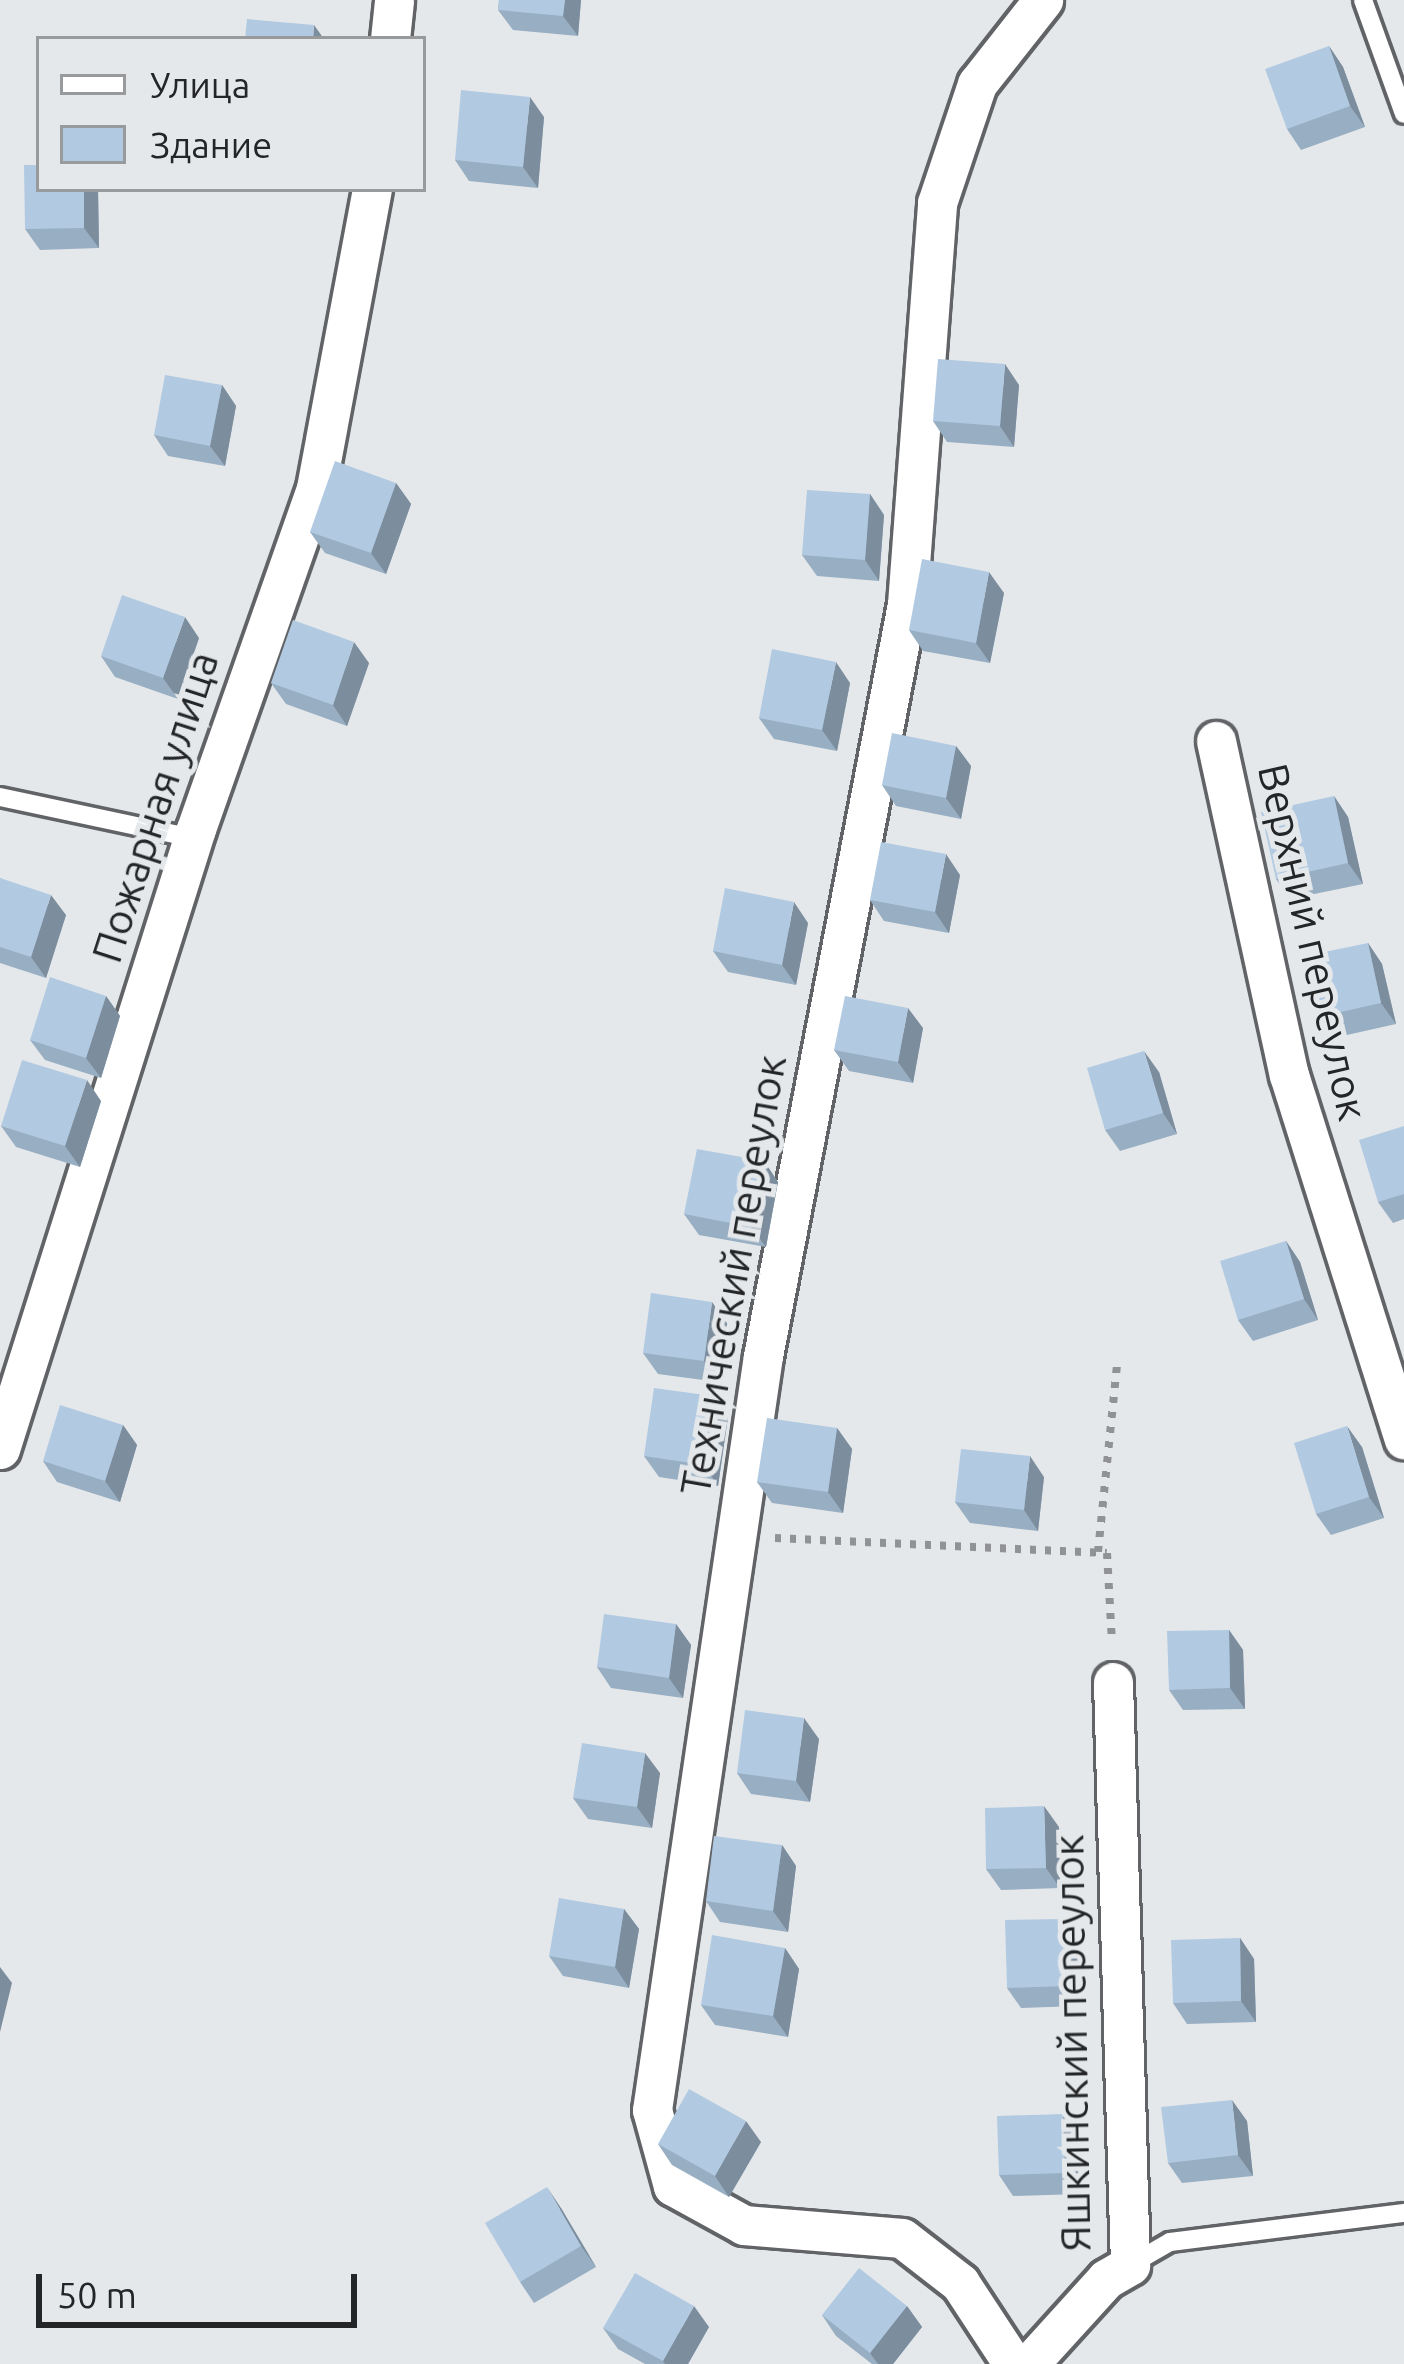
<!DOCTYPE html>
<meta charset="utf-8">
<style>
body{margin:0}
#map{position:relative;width:1404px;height:2364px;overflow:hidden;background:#e5e8eb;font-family:Ubuntu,sans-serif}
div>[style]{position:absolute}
.path>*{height:8px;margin-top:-4px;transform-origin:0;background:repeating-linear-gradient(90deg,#909295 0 6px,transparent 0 15px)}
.roads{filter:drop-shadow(3px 0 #616366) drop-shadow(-3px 0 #616366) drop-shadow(0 3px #616366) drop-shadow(0 -3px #616366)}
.lane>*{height:18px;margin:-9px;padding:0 9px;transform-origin:9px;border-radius:9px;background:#fff}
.street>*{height:39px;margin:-19.5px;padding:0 19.5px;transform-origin:19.5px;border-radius:19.5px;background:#fff}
.wall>*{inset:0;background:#98aec2}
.shaded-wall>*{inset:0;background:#7c8d9e}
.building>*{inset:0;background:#b1cae1}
span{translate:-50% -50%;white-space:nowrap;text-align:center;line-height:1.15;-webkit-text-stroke:10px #e5e8eb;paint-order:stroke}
.street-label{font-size:42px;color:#242526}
.legend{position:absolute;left:36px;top:36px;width:390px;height:156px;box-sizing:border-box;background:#e5e8eb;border:3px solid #989a9c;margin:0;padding:15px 21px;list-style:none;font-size:36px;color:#242526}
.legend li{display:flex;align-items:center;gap:24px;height:60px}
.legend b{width:60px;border:3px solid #989a9c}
.scale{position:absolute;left:36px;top:2274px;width:321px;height:54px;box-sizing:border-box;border:6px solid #242526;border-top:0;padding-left:15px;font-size:36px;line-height:42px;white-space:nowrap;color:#242526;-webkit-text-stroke:9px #e5e8eb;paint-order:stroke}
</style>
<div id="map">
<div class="path">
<i style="left:775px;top:1538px;width:332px;rotate:2.6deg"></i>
<i style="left:1107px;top:1553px;width:90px;rotate:86.8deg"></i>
<i style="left:1098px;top:1552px;width:188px;rotate:-84.2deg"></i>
</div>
<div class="roads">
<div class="lane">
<i style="left:1363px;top:0;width:121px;rotate:70.2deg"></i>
<i style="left:0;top:797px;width:197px;rotate:12deg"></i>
<i style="left:1130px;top:2265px;width:46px;rotate:-29.9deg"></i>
<i style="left:1170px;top:2242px;width:236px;rotate:-7.1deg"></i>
</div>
<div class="street">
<i style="left:390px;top:39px;width:39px;rotate:-84deg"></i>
<i style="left:1216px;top:741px;width:342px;rotate:77.7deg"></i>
<i style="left:1289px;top:1075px;width:382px;rotate:72.5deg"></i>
<i style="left:0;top:1449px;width:650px;rotate:-72.46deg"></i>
<i style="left:196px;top:829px;width:361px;rotate:-70.6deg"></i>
<i style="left:316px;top:488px;width:304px;rotate:-79.4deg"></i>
<i style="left:1013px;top:2364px;width:97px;rotate:-123.2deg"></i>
<i style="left:960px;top:2283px;width:73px;rotate:-142.2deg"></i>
<i style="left:902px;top:2238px;width:159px;rotate:-175.3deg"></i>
<i style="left:744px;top:2225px;width:81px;rotate:-151.2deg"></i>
<i style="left:673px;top:2186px;width:79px;rotate:-105.4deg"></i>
<i style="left:652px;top:2110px;width:762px;rotate:-81.63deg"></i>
<i style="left:763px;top:1356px;width:766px;rotate:-79.16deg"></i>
<i style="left:907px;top:604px;width:402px;rotate:-85.7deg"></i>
<i style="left:937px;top:203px;width:126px;rotate:-71.4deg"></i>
<i style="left:977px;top:84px;width:107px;rotate:-51.8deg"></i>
<i style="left:1029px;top:2364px;width:115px;rotate:-47.8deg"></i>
<i style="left:1106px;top:2279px;width:28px;rotate:-30deg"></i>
<i style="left:1130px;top:2265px;width:583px;rotate:-91.67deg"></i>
</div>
</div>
<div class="wall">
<i style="clip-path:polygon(499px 0,581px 0,578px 36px,513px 30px,498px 10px)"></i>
<i style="clip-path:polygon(1329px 46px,1343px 67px,1365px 127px,1301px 150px,1287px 129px)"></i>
<i style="clip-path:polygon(544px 117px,538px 188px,469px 181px,455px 160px)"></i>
<i style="clip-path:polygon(39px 189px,98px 189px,99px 248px,40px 250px,25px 229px)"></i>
<i style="clip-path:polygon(222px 385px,236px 406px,225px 466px,168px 456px,154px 435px)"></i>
<i style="clip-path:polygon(1019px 385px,1014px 447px,947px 442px,933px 421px)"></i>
<i style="clip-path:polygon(396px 483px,411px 504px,386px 574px,325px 553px,310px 532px)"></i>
<i style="clip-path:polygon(870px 494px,884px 515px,879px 581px,817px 576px,802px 555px)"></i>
<i style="clip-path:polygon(1004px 593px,990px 663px,923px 651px,909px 630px)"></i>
<i style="clip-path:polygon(199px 638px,178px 699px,115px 677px,101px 656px)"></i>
<i style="clip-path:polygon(369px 663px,347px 726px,286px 704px,271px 683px)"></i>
<i style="clip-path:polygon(850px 683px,837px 751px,774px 739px,759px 718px)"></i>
<i style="clip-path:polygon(956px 746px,971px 766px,961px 819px,896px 806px,882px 785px)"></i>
<i style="clip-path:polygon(1334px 796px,1348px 817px,1363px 884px,1290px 899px,1276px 879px)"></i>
<i style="clip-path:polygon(960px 875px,949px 933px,884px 921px,870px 900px)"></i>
<i style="clip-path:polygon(0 878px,66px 915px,46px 978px,0 963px)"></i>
<i style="clip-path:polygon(808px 923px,796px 985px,728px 972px,713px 951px)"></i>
<i style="clip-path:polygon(1368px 943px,1382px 964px,1396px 1024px,1338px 1037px,1323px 1016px)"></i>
<i style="clip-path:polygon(106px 996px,120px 1016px,101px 1078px,45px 1060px,30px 1040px)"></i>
<i style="clip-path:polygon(923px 1028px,913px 1083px,849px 1071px,834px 1050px)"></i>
<i style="clip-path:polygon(1159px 1072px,1177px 1134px,1120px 1151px,1105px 1130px)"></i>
<i style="clip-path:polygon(101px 1101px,80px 1167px,16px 1147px,1px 1126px)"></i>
<i style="clip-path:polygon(1404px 1126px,1404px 1219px,1393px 1223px,1378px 1202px)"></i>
<i style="clip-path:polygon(764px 1161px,778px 1182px,766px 1247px,699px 1235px,684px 1214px)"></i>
<i style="clip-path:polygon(1286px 1241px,1300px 1262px,1318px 1320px,1253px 1341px,1238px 1320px)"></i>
<i style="clip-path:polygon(727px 1323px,718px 1382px,658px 1374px,643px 1353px)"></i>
<i style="clip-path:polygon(713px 1396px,728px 1417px,718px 1486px,659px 1477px,644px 1456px)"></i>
<i style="clip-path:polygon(123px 1425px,137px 1445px,120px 1502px,57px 1482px,43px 1461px)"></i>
<i style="clip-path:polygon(837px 1428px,852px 1449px,843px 1513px,772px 1503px,757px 1482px)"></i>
<i style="clip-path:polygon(1362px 1447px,1384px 1518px,1331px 1535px,1316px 1514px)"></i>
<i style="clip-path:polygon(1044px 1477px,1038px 1531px,970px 1523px,955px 1502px)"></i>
<i style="clip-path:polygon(676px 1624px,691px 1645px,683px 1698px,611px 1688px,597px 1667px)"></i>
<i style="clip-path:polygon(1229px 1630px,1243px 1650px,1245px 1709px,1183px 1710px,1169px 1690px)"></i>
<i style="clip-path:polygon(819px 1739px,810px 1802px,751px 1794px,737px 1773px)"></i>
<i style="clip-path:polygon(660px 1773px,652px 1828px,588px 1819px,573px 1798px)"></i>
<i style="clip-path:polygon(1059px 1827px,1060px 1888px,1001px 1890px,986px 1869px)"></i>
<i style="clip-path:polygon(782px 1845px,796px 1866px,788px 1932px,720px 1922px,706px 1901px)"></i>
<i style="clip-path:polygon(624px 1909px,639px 1929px,629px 1988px,563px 1976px,549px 1956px)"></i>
<i style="clip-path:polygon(1240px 1938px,1254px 1959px,1256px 2022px,1187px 2024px,1173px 2003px)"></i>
<i style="clip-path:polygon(1078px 1940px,1079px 2006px,1021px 2008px,1007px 1988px)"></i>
<i style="clip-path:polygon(785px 1948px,799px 1969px,788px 2037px,715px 2025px,701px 2005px)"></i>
<i style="clip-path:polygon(1247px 2121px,1253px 2176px,1182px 2183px,1168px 2163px)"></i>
<i style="clip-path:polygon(1077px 2135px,1079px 2194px,1013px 2196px,999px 2175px)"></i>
<i style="clip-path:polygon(761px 2142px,729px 2197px,672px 2165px,658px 2144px)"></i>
<i style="clip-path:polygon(561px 2208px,596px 2267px,534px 2303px,520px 2282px)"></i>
<i style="clip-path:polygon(907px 2306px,922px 2327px,893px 2364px,872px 2364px,836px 2336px,822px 2315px)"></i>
<i style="clip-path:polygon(709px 2327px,688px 2364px,645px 2364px,618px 2349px,603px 2328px)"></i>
</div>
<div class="shaded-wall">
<i style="clip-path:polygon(565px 0,581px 0,578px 36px,563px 16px)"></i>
<i style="clip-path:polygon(314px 25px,324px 39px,313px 39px)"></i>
<i style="clip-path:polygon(1329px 46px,1343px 67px,1365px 127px,1350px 106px)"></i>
<i style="clip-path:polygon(530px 97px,544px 117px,538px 188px,523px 167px)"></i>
<i style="clip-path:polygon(84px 189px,98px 189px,99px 248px,84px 228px)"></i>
<i style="clip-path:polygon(1005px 364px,1019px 385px,1014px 447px,1000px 426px)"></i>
<i style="clip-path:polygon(222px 385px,236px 406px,225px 466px,210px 446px)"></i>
<i style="clip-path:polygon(396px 483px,411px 504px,386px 574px,371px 553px)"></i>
<i style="clip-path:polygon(870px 494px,884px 515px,879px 581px,865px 560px)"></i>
<i style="clip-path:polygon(989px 572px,1004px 593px,990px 663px,976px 643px)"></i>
<i style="clip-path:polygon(185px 617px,199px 638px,178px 699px,163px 678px)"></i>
<i style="clip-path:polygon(354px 642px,369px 663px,347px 726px,333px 705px)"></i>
<i style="clip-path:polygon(836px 662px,850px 683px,837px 751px,822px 730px)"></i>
<i style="clip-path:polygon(956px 746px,971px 766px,961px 819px,946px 798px)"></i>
<i style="clip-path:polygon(1334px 796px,1348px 817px,1363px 884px,1348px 863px)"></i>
<i style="clip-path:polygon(946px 854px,960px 875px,949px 933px,935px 912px)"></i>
<i style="clip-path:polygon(51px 895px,66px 915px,46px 978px,31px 957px)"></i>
<i style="clip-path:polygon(794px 902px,808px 923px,796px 985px,782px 965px)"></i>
<i style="clip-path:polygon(1368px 943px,1382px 964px,1396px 1024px,1381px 1003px)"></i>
<i style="clip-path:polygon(106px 996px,120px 1016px,101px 1078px,86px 1058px)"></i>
<i style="clip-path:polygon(908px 1008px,923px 1028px,913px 1083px,898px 1062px)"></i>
<i style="clip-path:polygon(1144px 1051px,1159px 1072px,1177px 1134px,1163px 1113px)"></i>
<i style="clip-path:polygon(87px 1080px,101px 1101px,80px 1167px,65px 1146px)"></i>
<i style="clip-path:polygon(764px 1161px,778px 1182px,766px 1247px,751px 1227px)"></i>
<i style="clip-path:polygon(1286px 1241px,1300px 1262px,1318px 1320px,1304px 1299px)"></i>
<i style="clip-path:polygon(712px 1302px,727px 1323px,718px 1382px,704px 1361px)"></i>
<i style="clip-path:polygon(713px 1396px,728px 1417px,718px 1486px,704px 1465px)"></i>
<i style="clip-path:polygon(123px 1425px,137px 1445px,120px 1502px,105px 1481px)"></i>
<i style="clip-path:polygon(1347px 1426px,1362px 1447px,1384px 1518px,1369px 1497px)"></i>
<i style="clip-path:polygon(837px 1428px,852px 1449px,843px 1513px,828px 1492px)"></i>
<i style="clip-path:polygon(1030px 1456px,1044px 1477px,1038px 1531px,1024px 1510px)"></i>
<i style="clip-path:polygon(676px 1624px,691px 1645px,683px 1698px,669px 1678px)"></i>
<i style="clip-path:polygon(1229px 1630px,1243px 1650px,1245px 1709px,1230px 1688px)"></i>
<i style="clip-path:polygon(804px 1718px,819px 1739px,810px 1802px,796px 1781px)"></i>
<i style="clip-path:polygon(645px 1753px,660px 1773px,652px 1828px,637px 1807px)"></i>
<i style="clip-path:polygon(1044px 1806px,1059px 1827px,1060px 1888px,1046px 1868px)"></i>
<i style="clip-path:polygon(782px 1845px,796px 1866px,788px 1932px,773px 1911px)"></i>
<i style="clip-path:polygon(624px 1909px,639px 1929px,629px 1988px,615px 1967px)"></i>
<i style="clip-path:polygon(1063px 1919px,1078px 1940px,1079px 2006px,1065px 1986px)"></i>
<i style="clip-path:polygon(1240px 1938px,1254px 1959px,1256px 2022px,1241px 2001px)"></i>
<i style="clip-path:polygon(785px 1948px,799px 1969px,788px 2037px,773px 2016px)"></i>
<i style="clip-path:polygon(0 1967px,12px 1983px,0 2032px)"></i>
<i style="clip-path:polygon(1232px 2100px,1247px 2121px,1253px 2176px,1238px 2155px)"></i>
<i style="clip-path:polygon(1063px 2114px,1077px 2135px,1079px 2194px,1065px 2173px)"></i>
<i style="clip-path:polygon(746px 2121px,761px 2142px,729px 2197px,715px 2176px)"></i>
<i style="clip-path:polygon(547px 2187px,561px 2208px,596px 2267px,581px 2246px)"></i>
<i style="clip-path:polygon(694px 2306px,709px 2327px,688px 2364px,665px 2364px,663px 2361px)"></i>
<i style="clip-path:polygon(907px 2306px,922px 2327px,893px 2364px,878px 2364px,870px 2353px)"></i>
</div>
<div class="building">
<i style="clip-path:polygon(499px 0,565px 0,563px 16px,498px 10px)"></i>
<i style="clip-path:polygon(247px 19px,314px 25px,313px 39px,245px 39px)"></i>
<i style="clip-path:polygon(1329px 46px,1350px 106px,1287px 129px,1265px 69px)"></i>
<i style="clip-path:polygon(461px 90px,530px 97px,523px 167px,455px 160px)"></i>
<i style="clip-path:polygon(24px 165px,39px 165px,39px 189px,84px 189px,84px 228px,25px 229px)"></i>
<i style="clip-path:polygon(938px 359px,1005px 364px,1000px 426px,933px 421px)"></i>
<i style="clip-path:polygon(165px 375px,222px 385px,210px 446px,154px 435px)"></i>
<i style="clip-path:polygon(335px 461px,396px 483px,371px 553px,310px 532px)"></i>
<i style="clip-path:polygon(807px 490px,870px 494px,865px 560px,802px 555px)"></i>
<i style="clip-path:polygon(922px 559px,989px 572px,976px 643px,909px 630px)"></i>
<i style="clip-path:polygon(122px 595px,185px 617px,163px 678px,101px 656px)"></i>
<i style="clip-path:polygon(293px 620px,354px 642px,333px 705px,271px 683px)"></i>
<i style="clip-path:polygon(772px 649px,836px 662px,822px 730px,759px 718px)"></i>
<i style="clip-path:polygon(892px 733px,956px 746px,946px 798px,882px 785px)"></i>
<i style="clip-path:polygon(1334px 796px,1348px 863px,1276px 879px,1261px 812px)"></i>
<i style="clip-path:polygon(881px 842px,946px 854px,935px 912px,870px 900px)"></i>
<i style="clip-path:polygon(0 878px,51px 895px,31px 957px,0 947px)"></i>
<i style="clip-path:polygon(725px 888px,794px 902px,782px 965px,713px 951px)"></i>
<i style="clip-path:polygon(1368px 943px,1381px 1003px,1323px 1016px,1310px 955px)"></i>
<i style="clip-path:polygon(50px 977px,106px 996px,86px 1058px,30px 1040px)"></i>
<i style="clip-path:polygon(845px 996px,908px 1008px,898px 1062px,834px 1050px)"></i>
<i style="clip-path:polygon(1144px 1051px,1163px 1113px,1105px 1130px,1087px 1068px)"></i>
<i style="clip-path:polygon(22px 1060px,87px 1080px,65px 1146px,1px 1126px)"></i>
<i style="clip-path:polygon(1404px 1126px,1404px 1194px,1378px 1202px,1359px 1140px)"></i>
<i style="clip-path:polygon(697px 1149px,764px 1161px,751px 1227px,684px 1214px)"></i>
<i style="clip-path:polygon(1286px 1241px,1304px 1299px,1238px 1320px,1220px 1261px)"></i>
<i style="clip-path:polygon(651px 1293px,712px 1302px,704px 1361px,643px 1353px)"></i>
<i style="clip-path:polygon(654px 1388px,713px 1396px,704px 1465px,644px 1456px)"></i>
<i style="clip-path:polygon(60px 1405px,123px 1425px,105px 1481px,43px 1461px)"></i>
<i style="clip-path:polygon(767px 1418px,837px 1428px,828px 1492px,757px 1482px)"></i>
<i style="clip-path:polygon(1347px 1426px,1369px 1497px,1316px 1514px,1294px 1443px)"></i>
<i style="clip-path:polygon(961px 1449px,1030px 1456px,1024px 1510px,955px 1502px)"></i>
<i style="clip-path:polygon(604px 1614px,676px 1624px,669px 1678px,597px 1667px)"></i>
<i style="clip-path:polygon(1229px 1630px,1230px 1688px,1169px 1690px,1167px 1631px)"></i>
<i style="clip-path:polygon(745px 1710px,804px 1718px,796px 1781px,737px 1773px)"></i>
<i style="clip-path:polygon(582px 1743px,645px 1753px,637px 1807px,573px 1798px)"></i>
<i style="clip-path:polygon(1044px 1806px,1046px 1868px,986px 1869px,985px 1808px)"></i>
<i style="clip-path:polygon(714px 1836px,782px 1845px,773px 1911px,706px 1901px)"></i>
<i style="clip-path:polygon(559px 1898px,624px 1909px,615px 1967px,549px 1956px)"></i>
<i style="clip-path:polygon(1063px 1919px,1065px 1986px,1007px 1988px,1005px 1920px)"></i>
<i style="clip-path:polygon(712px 1935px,785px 1948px,773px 2016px,701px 2005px)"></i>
<i style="clip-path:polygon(1240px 1938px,1241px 2001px,1173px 2003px,1171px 1940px)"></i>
<i style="clip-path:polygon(689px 2089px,746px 2121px,715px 2176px,658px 2144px)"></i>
<i style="clip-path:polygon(1232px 2100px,1238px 2155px,1168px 2163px,1161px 2107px)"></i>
<i style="clip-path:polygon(1063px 2114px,1065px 2173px,999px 2175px,997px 2116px)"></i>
<i style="clip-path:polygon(547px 2187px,581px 2246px,520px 2282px,485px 2223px)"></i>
<i style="clip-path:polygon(859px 2268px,907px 2306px,870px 2353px,822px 2315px)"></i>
<i style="clip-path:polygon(635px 2273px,694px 2306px,663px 2361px,603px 2328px)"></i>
</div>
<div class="street-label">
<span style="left:155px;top:807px;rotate:-72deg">Пожарная улица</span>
<span style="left:1313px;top:942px;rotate:77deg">Верхний переулок</span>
<span style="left:733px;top:1275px;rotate:-80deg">Технический переулок</span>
<span style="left:1072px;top:2043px;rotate:-91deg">Яшкинский переулок</span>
</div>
<ul class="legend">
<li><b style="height:15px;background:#fff"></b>Улица</li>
<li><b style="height:33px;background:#b1cae1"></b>Здание</li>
</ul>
<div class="scale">50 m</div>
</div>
